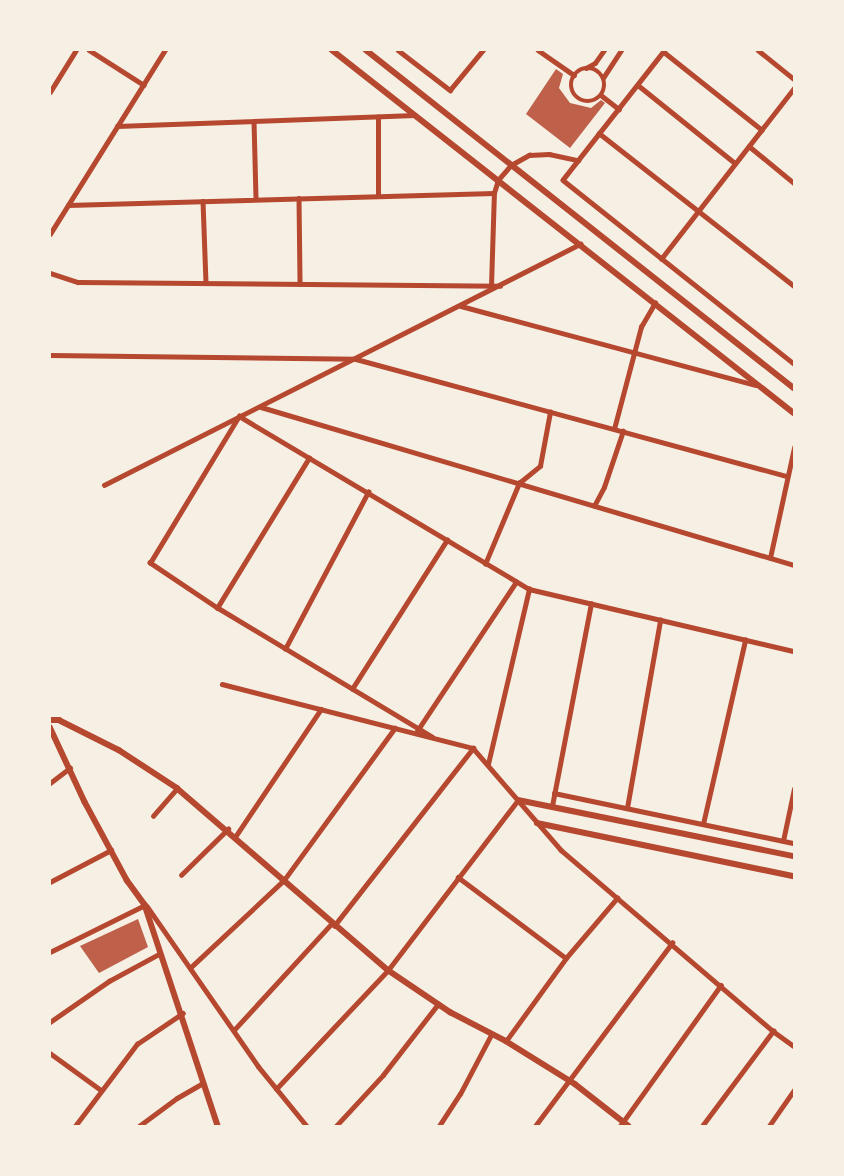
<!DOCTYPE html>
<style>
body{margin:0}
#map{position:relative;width:844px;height:1176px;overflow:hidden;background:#f6efe4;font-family:"PT Sans Narrow",sans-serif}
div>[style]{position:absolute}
.building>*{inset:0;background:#bf614a}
.minor>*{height:4.5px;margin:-2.25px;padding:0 2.25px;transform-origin:2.25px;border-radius:2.25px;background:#b5482f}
.minor>.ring{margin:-2.25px;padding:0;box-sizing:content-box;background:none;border:4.5px solid #b5482f;border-radius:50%}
.tertiary>*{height:5.5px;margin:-2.75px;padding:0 2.75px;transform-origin:2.75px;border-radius:2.75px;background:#b5482f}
span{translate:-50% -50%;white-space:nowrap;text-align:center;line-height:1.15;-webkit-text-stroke:4px #f6efe4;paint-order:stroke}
.frame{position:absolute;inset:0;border:51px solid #f6efe4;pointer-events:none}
</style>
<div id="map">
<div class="building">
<i style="clip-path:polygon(556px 69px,563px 74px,559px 88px,570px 103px,591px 108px,601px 100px,605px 103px,570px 148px,526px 114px)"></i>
<i style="clip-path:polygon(138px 919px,148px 947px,99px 973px,80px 946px)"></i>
</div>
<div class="minor">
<i style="left:89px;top:50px;width:65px;rotate:32.5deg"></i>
<i style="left:398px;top:50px;width:66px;rotate:37.6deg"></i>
<i style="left:450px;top:90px;width:52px;rotate:-50.5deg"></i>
<i style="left:538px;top:50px;width:44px;rotate:34.8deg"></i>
<i style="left:665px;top:50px;width:165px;rotate:128.1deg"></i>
<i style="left:563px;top:180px;width:295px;rotate:38.5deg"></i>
<i style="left:758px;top:50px;width:46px;rotate:38.9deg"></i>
<i style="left:664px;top:52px;width:125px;rotate:38.5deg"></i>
<i style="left:586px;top:68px;width:10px;rotate:-29deg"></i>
<i style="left:595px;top:63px;width:16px;rotate:-55deg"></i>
<i class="ring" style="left:571px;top:68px;width:29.5px;height:29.5px"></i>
<i style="left:603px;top:78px;width:33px;rotate:-57deg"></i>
<i style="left:638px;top:85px;width:124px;rotate:38.8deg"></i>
<i style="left:50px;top:92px;width:49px;rotate:-58.2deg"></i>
<i style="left:601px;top:95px;width:23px;rotate:38deg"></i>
<i style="left:254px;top:121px;width:78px;rotate:88.5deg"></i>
<i style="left:117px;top:126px;width:298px;rotate:-2.1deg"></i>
<i style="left:599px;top:133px;width:248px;rotate:38.1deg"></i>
<i style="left:749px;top:146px;width:58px;rotate:39.4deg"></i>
<i style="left:378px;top:196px;width:79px;rotate:-90deg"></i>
<i style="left:299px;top:198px;width:86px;rotate:89.3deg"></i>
<i style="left:203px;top:201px;width:82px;rotate:87.9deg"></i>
<i style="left:68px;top:205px;width:426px;rotate:-1.6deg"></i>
<i style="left:50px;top:234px;width:217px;rotate:-58deg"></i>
<i style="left:661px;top:259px;width:217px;rotate:-52.1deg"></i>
<i style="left:50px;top:273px;width:29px;rotate:18deg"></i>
<i style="left:78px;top:282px;width:422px;rotate:0.5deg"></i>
<i style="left:491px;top:286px;width:93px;rotate:-88.2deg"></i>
<i style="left:494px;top:193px;width:14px;rotate:-73deg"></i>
<i style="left:498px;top:180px;width:20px;rotate:-49deg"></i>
<i style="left:511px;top:165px;width:21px;rotate:-29deg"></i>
<i style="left:529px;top:155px;width:20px;rotate:-3deg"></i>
<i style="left:549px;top:154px;width:30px;rotate:12deg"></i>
<i style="left:461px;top:306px;width:305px;rotate:15deg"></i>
<i style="left:50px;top:355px;width:306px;rotate:0.7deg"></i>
<i style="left:356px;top:359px;width:447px;rotate:15.2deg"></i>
<i style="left:261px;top:407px;width:556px;rotate:16.51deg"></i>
<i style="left:614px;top:429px;width:106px;rotate:-75.2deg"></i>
<i style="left:641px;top:327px;width:28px;rotate:-60deg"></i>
<i style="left:104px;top:485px;width:534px;rotate:-26.85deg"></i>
<i style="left:594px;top:506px;width:21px;rotate:-62deg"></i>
<i style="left:604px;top:487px;width:59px;rotate:-71.3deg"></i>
<i style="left:770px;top:558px;width:113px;rotate:-77.7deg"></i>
<i style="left:485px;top:564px;width:88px;rotate:-67.2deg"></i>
<i style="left:519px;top:483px;width:27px;rotate:-39deg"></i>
<i style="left:540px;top:466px;width:55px;rotate:-79.5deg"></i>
<i style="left:217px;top:608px;width:176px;rotate:-58.5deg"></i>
<i style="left:285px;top:649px;width:178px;rotate:-62.1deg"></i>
<i style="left:222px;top:684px;width:259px;rotate:14.3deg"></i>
<i style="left:473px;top:748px;width:135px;rotate:49.2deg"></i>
<i style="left:561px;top:850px;width:279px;rotate:40.5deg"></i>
<i style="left:773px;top:1031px;width:26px;rotate:36deg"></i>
<i style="left:352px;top:689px;width:177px;rotate:-57.5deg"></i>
<i style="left:417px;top:731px;width:179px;rotate:-56.4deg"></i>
<i style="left:432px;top:737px;width:251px;rotate:-149deg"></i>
<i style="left:217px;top:608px;width:81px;rotate:-146.1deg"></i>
<i style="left:150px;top:563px;width:172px;rotate:-58.8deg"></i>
<i style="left:239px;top:416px;width:338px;rotate:30.8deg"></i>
<i style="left:529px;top:589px;width:272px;rotate:13.2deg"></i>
<i style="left:488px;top:764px;width:180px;rotate:-76.8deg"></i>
<i style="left:50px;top:783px;width:25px;rotate:-37deg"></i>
<i style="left:554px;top:793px;width:245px;rotate:11.8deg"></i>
<i style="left:552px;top:806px;width:206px;rotate:-79.1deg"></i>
<i style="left:627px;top:808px;width:191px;rotate:-80deg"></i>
<i style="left:153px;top:816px;width:37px;rotate:-49deg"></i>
<i style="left:703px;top:824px;width:189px;rotate:-77.1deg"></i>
<i style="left:235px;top:837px;width:154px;rotate:-56.1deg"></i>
<i style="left:783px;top:841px;width:53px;rotate:-78.1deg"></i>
<i style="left:181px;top:875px;width:66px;rotate:-44.4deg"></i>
<i style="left:458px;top:877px;width:135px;rotate:36.9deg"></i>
<i style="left:50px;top:882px;width:69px;rotate:-27.7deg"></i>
<i style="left:147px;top:906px;width:195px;rotate:55.2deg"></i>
<i style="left:258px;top:1066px;width:77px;rotate:50.8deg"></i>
<i style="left:334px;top:926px;width:226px;rotate:-52deg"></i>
<i style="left:50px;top:952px;width:106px;rotate:-26.3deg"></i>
<i style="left:190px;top:968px;width:129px;rotate:-43.1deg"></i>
<i style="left:284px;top:880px;width:188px;rotate:-53.9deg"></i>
<i style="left:50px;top:1022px;width:72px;rotate:-34.8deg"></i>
<i style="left:109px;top:981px;width:57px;rotate:-28.4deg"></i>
<i style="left:234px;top:1030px;width:145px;rotate:-47.5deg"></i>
<i style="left:506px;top:1041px;width:102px;rotate:-54.1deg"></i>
<i style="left:566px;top:958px;width:79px;rotate:-49.6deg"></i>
<i style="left:50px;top:1053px;width:63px;rotate:36deg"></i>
<i style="left:276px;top:1089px;width:163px;rotate:-46.7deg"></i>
<i style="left:388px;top:970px;width:214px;rotate:-52.6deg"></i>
<i style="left:75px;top:1126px;width:103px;rotate:-52.9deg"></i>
<i style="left:137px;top:1044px;width:55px;rotate:-34deg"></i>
<i style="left:139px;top:1126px;width:47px;rotate:-36.4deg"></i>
<i style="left:177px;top:1098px;width:30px;rotate:-30deg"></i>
<i style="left:336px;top:1126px;width:69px;rotate:-47.3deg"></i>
<i style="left:383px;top:1075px;width:90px;rotate:-52.2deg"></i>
<i style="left:439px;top:1126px;width:38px;rotate:-57deg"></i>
<i style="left:460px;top:1094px;width:67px;rotate:-62.3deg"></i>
<i style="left:535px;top:1126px;width:229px;rotate:-53.2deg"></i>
<i style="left:620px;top:1126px;width:173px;rotate:-54.4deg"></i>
<i style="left:702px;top:1126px;width:119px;rotate:-53.2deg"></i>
<i style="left:769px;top:1126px;width:44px;rotate:-55.2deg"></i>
</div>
<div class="tertiary">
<i style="left:332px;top:50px;width:588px;rotate:38.16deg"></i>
<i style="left:366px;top:50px;width:545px;rotate:38.3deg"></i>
<i style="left:50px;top:720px;width:9px"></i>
<i style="left:59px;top:720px;width:67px;rotate:26.6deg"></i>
<i style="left:119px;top:750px;width:69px;rotate:33.2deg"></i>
<i style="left:177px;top:788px;width:279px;rotate:40.8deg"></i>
<i style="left:388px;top:970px;width:75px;rotate:34.1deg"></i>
<i style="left:450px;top:1012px;width:63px;rotate:27.4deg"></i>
<i style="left:506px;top:1041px;width:81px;rotate:31.9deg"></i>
<i style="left:575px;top:1084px;width:68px;rotate:37.9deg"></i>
<i style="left:50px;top:727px;width:83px;rotate:65deg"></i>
<i style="left:85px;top:802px;width:89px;rotate:61.7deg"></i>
<i style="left:127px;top:880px;width:31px;rotate:54deg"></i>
<i style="left:145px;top:905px;width:233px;rotate:71.7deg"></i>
<i style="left:518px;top:800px;width:282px;rotate:11.5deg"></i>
<i style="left:537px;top:823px;width:262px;rotate:11.7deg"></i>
</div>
<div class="frame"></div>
</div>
